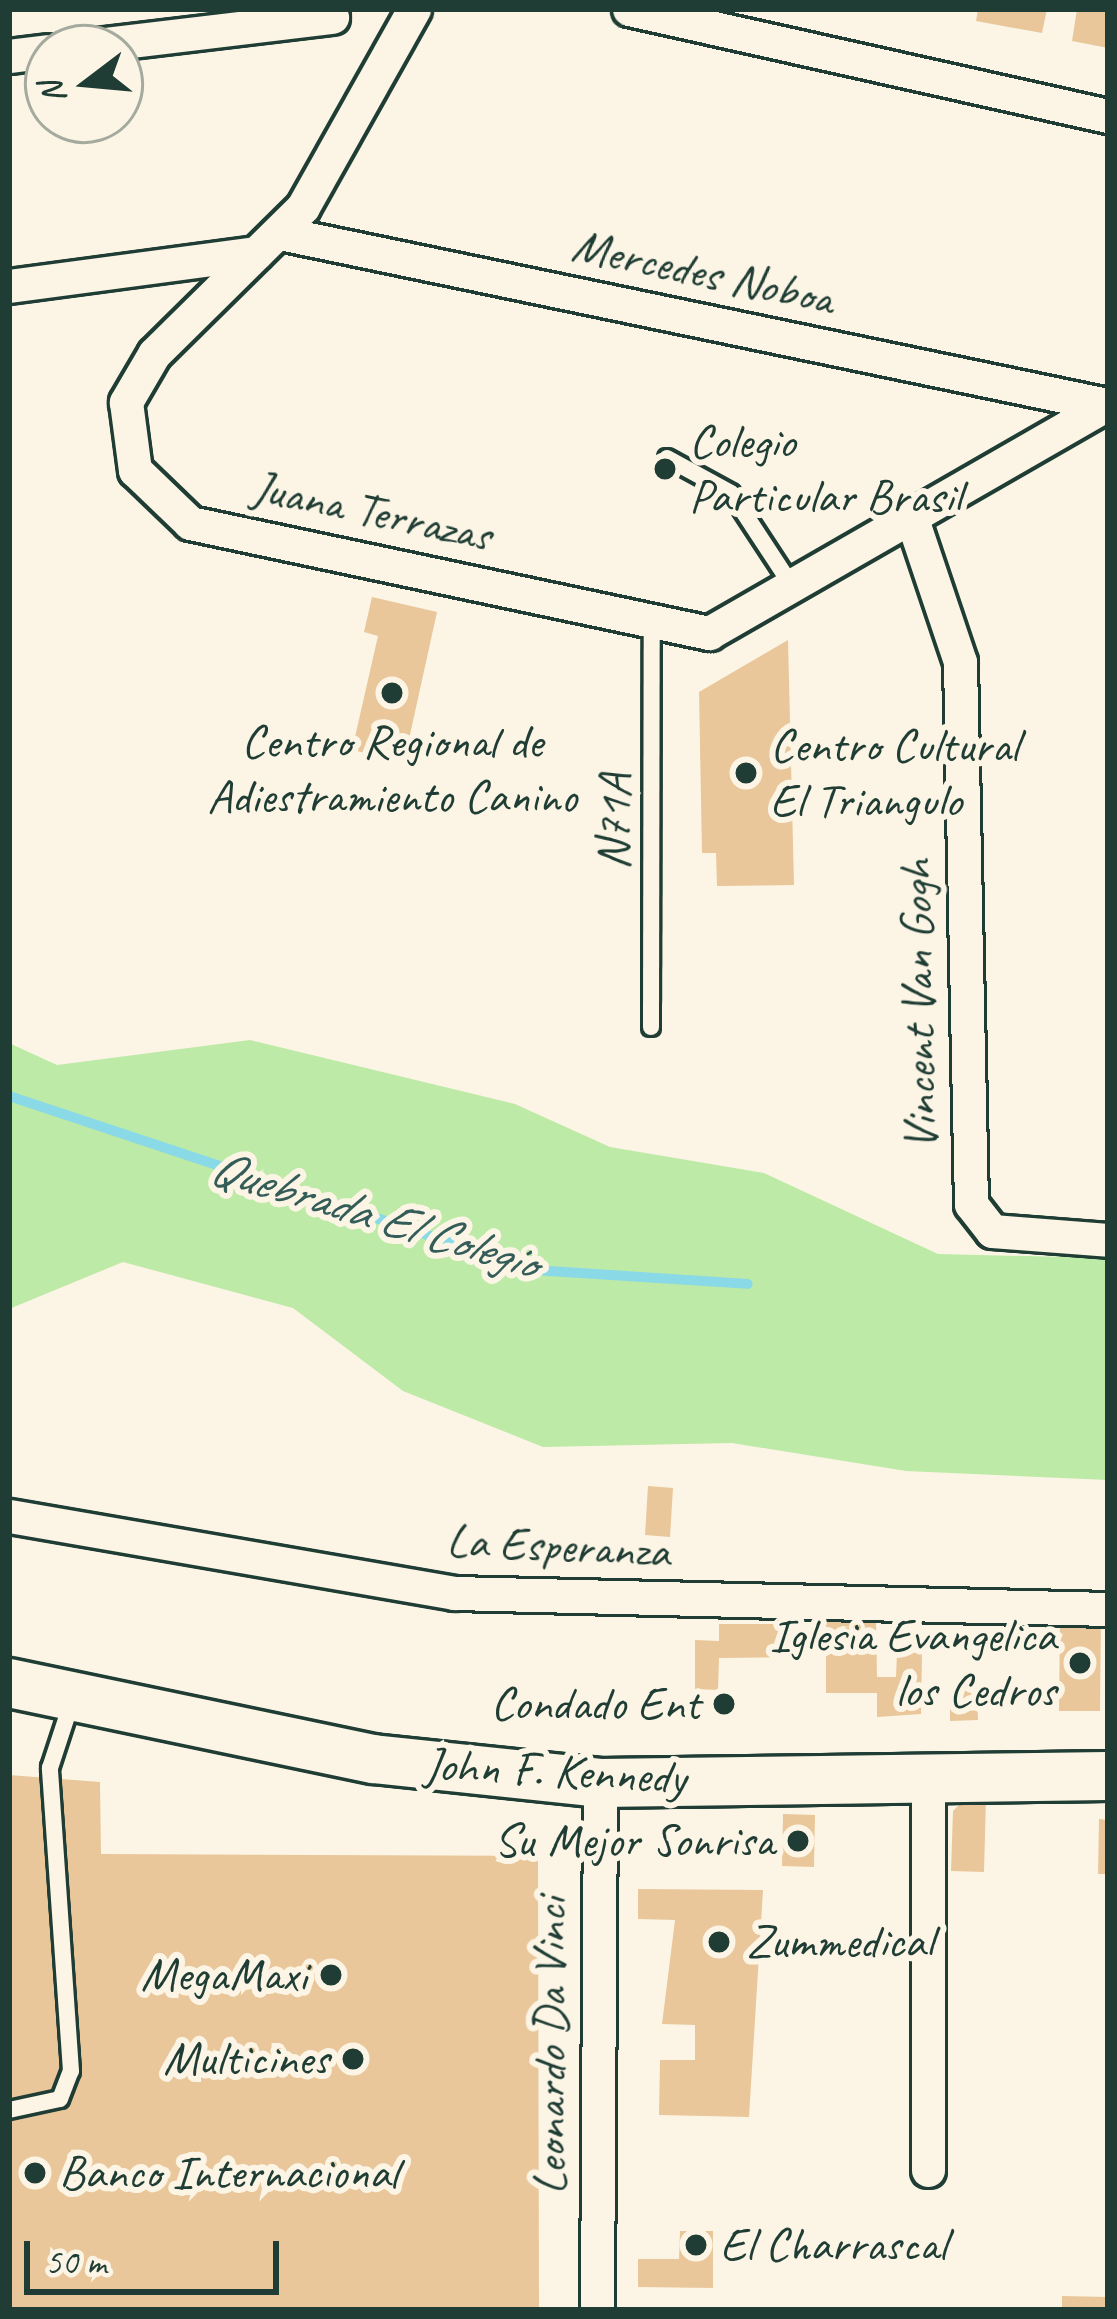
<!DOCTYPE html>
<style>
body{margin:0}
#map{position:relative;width:1117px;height:2319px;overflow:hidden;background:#fcf5e5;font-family:Caveat,sans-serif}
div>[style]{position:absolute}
.green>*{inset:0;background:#bdeaa7}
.stream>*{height:10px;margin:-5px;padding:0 5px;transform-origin:5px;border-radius:5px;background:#8ad9e7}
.building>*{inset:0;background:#e9c79a}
.roads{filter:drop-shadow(3px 0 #1f3d34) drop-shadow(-3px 0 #1f3d34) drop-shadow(0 3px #1f3d34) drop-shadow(0 -3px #1f3d34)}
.lane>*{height:16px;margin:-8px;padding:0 8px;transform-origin:8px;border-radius:8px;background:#fcf5e5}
.street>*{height:33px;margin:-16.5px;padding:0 16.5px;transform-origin:16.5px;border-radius:16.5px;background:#fcf5e5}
.secondary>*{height:48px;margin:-24px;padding:0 24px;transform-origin:24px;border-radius:24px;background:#fcf5e5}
.dots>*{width:33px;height:33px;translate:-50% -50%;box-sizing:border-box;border:6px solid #fcf5e5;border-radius:50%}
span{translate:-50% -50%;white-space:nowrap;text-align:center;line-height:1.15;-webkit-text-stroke:12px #fcf5e5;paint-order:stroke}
.street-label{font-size:48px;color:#1f3d34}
.poi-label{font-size:48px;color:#1f3d34}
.left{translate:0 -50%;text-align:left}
.right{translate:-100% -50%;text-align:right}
.water-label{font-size:51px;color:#345c58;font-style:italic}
.frame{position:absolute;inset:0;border:12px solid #1f3d34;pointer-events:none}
.north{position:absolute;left:24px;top:24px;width:120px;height:120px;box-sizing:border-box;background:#fcf5e5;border:3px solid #a4ab9e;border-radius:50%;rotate:254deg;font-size:33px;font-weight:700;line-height:48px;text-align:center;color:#1f3d34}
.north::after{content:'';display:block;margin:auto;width:42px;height:54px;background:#1f3d34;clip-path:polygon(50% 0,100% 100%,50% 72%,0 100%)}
.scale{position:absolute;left:24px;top:2241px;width:255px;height:54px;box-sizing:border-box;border:6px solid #1f3d34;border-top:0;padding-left:15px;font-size:36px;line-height:42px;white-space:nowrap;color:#1f3d34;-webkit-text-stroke:9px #fcf5e5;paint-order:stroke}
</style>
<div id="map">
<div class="green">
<i style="clip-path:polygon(250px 1040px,515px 1104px,610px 1147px,764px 1173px,938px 1254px,1108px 1258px,1108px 1480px,906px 1471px,732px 1443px,543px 1447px,403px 1391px,293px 1308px,123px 1262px,9px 1309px,9px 1043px,57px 1065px)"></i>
</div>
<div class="stream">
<i style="left:9px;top:1096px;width:552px;rotate:18.37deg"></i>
<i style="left:533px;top:1270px;width:215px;rotate:3.7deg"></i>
</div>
<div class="building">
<i style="clip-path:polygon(978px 9px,1047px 9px,1042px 33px,976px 21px)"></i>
<i style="clip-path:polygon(1077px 9px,1108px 9px,1108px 48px,1072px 41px)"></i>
<i style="clip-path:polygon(372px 597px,437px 612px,404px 762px,352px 750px,378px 636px,364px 632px)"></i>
<i style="clip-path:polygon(788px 640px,794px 885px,717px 886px,716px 853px,702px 853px,699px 692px)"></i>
<i style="clip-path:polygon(648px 1486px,673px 1488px,670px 1537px,645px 1535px)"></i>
<i style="clip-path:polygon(1060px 1615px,1101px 1615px,1100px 1711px,1059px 1711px)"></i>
<i style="clip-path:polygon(826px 1621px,876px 1621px,877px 1677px,896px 1677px,897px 1652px,922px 1653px,921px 1714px,877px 1717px,877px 1693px,826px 1693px)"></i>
<i style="clip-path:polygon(719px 1624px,798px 1624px,798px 1657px,719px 1658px,718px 1690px,695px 1689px,695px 1640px,719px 1641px)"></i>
<i style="clip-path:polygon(950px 1689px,977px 1689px,978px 1720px,950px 1721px)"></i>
<i style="clip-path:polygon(9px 1775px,100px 1782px,101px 1854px,538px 1856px,539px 2310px,9px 2310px)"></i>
<i style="clip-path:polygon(966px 1798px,986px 1798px,984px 1872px,951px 1871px,953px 1811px)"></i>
<i style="clip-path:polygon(783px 1814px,815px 1815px,814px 1867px,782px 1866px)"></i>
<i style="clip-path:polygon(1099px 1819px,1108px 1820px,1108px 1874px,1098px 1874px)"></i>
<i style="clip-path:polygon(638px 1889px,763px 1890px,749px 2117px,659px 2115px,660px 2060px,695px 2060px,695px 2025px,662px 2024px,675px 1920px,638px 1919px)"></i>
<i style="clip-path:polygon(680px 2231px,713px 2231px,713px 2288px,638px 2287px,638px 2259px,679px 2259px)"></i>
<i style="clip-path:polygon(1062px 2296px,1108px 2297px,1108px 2310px,1062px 2310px)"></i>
</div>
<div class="roads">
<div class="lane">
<i style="left:667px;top:458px;width:73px;rotate:28.7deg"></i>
<i style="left:731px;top:493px;width:111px;rotate:56.7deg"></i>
<i style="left:651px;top:1027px;width:407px;rotate:-89.9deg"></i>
<i style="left:9px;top:2110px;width:52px;rotate:-12.2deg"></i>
<i style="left:60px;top:2099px;width:30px;rotate:-69deg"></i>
<i style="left:71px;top:2071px;width:304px;rotate:-94deg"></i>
<i style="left:50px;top:1768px;width:71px;rotate:-71.8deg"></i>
</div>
<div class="street">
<i style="left:414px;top:9px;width:227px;rotate:119.3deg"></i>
<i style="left:303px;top:207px;width:209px;rotate:135.4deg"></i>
<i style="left:154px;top:354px;width:56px;rotate:120.3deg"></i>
<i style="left:126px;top:402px;width:69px;rotate:82.5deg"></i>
<i style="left:135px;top:470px;width:76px;rotate:43.9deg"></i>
<i style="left:190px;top:523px;width:531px;rotate:11.97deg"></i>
<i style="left:709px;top:633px;width:460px;rotate:-29.9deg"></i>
<i style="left:629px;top:9px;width:491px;rotate:12.6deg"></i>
<i style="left:72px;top:48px;width:262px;rotate:-6.8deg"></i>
<i style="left:9px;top:56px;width:39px;rotate:-7deg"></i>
<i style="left:280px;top:233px;width:845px;rotate:11.75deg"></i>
<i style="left:9px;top:286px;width:249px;rotate:-7.6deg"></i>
<i style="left:911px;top:516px;width:154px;rotate:71.4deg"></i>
<i style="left:960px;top:662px;width:542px;rotate:88.84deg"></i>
<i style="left:971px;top:1204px;width:34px;rotate:52deg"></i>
<i style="left:992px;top:1231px;width:116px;rotate:4.4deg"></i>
<i style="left:9px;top:1516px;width:452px;rotate:9.8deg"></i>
<i style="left:454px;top:1593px;width:654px;rotate:1.4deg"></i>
<i style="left:928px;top:1775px;width:395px;rotate:90deg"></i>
<i style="left:597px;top:2310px;width:527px;rotate:-89.67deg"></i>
</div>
<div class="secondary">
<i style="left:9px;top:1683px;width:372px;rotate:11.8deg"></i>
<i style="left:373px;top:1759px;width:228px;rotate:6deg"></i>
<i style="left:600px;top:1783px;width:508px;rotate:-0.79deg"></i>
</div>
</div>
<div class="dots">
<i style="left:665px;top:469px;background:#1f3d34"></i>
<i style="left:392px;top:693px;background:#1f3d34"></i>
<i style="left:746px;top:773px;background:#1f3d34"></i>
<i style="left:1080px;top:1663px;background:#1f3d34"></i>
<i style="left:724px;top:1704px;background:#1f3d34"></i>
<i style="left:798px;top:1841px;background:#1f3d34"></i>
<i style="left:719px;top:1942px;background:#1f3d34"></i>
<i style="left:331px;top:1975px;background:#1f3d34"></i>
<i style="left:353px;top:2059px;background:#1f3d34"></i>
<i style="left:35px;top:2173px;background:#1f3d34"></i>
<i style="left:696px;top:2245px;background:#1f3d34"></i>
</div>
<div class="street-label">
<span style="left:703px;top:272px;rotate:12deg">Mercedes Noboa</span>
<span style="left:372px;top:511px;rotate:12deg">Juana Terrazas</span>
<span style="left:614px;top:822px;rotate:-89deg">N71A</span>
<span style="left:918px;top:1005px;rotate:-91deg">Vincent Van Gogh</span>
<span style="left:558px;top:1546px;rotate:3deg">La Esperanza</span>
<span style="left:555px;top:1771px;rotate:3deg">John F. Kennedy</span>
<span style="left:550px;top:2046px;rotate:-90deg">Leonardo Da Vinci</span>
</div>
<div class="poi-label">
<span class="left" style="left:689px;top:469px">Colegio<br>Particular Brasil</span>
<span style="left:392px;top:769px">Centro Regional de<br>Adiestramiento Canino</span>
<span class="left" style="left:770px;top:773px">Centro Cultural<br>El Triangulo</span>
<span class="right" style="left:1056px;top:1663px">Iglesia Evangelica<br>los Cedros</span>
<span class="right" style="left:700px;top:1704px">Condado Ent</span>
<span class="right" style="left:774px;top:1841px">Su Mejor Sonrisa</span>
<span class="left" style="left:746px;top:1942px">Zummedical</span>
<span class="right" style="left:307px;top:1975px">MegaMaxi</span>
<span class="right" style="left:329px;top:2059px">Multicines</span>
<span class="left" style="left:59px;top:2173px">Banco Internacional</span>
<span class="left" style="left:720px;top:2245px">El Charrascal</span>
</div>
<div class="water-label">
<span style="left:374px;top:1214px;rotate:17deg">Quebrada El Colegio</span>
</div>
<div class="frame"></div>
<div class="north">N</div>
<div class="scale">50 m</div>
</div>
